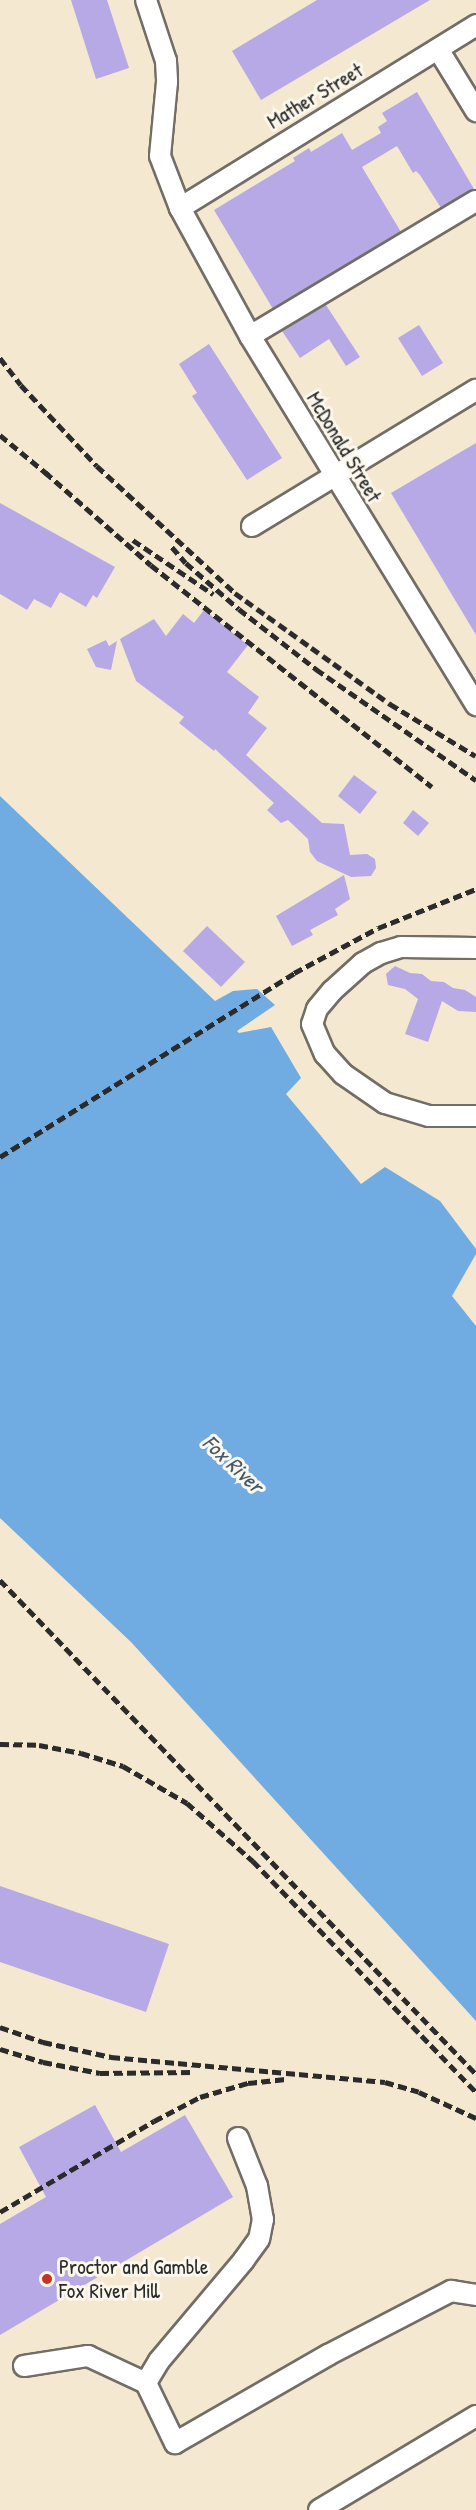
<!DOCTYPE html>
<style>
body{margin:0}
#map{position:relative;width:476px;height:2510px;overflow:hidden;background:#f5e8d0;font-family:"Patrick Hand",sans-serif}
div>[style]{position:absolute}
.water>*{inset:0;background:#70abe1}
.building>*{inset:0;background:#b6a9e5}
.roads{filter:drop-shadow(2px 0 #726d65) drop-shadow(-2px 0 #726d65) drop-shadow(0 2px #726d65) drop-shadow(0 -2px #726d65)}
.minor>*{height:20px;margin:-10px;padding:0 10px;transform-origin:10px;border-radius:10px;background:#fff}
.rail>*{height:4.5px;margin-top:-2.25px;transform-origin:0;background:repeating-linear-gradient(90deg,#2b2b2b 0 9px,transparent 0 13.5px)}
.dots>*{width:16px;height:16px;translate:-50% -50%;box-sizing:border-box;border:3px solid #fbf7ec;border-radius:50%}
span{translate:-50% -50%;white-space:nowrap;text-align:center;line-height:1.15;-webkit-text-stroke:6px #fbf7ec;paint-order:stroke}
.street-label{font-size:21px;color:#2b2b2b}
.poi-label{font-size:21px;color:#2b2b2b}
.left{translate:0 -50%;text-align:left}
.water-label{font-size:22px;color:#43586b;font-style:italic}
</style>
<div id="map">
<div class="water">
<i style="clip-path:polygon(0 796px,215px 1001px,233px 991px,257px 989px,275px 1005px,237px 1031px,239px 1033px,271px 1027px,301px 1078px,286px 1094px,361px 1184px,385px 1167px,440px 1201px,476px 1249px,476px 1254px,452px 1296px,476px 1326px,476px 2021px,131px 1642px,0 1518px)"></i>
</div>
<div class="building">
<i style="clip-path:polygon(71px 0,107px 0,129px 68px,96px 79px)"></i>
<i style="clip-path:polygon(317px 0,430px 0,261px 100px,232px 51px)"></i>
<i style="clip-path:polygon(417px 92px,474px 189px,441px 208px,420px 175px,416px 171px,413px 173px,397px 146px,362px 167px,401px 232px,273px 309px,214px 210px,295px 161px,293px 158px,309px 148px,311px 152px,342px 133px,352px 150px,381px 133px,378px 127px,387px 121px,382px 113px)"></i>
<i style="clip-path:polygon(326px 305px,360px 357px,346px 366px,329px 339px,300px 358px,282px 331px)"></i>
<i style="clip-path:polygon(419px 325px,443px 363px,422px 376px,398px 338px)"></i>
<i style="clip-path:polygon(209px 344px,282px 458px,247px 480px,192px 396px,197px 393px,179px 364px)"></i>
<i style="clip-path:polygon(476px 443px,476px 635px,391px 493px)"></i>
<i style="clip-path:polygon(0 503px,115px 567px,97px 598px,93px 595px,86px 607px,60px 592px,51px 608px,34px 599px,27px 610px,0 594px)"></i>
<i style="clip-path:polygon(204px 610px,248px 645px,227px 672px,259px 697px,248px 713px,267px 728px,246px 755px,322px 823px,344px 824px,350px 855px,367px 854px,375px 859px,376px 868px,371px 876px,351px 877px,317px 861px,310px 852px,308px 839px,288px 820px,281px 823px,267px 810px,274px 803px,215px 749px,214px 751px,179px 723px,184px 717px,136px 681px,120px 639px,154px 619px,166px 636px,183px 614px,194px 623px)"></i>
<i style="clip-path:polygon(106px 640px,109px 646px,117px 641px,111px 670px,96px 667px,87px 649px)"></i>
<i style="clip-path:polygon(354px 775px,377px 792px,360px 814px,338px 796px)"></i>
<i style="clip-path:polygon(413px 810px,429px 823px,418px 836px,403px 823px)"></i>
<i style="clip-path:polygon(344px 875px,350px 899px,335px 909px,338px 915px,310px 930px,313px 935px,292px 946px,276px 916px)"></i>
<i style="clip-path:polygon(207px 926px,245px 962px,221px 987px,183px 951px)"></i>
<i style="clip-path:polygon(395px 966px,410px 973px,422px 974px,431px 981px,444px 982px,453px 988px,465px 990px,476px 997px,476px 1012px,458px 1011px,442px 1001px,428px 1042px,405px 1034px,418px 999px,405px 989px,388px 985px,386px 974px)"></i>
<i style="clip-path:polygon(0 1886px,169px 1944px,146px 2012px,0 1962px)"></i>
<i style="clip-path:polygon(95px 2105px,121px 2152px,185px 2115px,233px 2197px,0 2335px,0 2224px,46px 2197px,19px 2147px)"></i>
</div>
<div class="roads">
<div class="minor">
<i style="left:146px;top:0;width:64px;rotate:71.8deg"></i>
<i style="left:166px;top:61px;width:21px;rotate:87deg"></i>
<i style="left:167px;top:82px;width:74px;rotate:95.4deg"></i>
<i style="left:160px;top:156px;width:56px;rotate:69deg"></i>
<i style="left:180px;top:208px;width:146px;rotate:61.3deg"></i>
<i style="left:250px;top:336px;width:433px;rotate:58.5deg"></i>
<i style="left:438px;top:49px;width:73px;rotate:58.5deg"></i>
<i style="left:180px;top:208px;width:348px;rotate:-31.7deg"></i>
<i style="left:250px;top:336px;width:263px;rotate:-30.9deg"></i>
<i style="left:252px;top:526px;width:262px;rotate:-31.3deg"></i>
<i style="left:476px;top:948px;width:75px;rotate:-179.2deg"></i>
<i style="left:401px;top:947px;width:21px;rotate:163deg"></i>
<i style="left:381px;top:953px;width:21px;rotate:151deg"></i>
<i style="left:363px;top:963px;width:42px;rotate:137.9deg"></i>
<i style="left:332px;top:991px;width:23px;rotate:130deg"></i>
<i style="left:317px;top:1009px;width:16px;rotate:108deg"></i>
<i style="left:312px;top:1024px;width:33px;rotate:67deg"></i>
<i style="left:325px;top:1054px;width:27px;rotate:48deg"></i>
<i style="left:343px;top:1074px;width:51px;rotate:34.6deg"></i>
<i style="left:385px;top:1103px;width:46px;rotate:16.5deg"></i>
<i style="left:429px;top:1116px;width:47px"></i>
<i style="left:238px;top:2138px;width:52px;rotate:68.4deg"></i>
<i style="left:257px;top:2186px;width:34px;rotate:80deg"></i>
<i style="left:263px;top:2219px;width:20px;rotate:101deg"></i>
<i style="left:259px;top:2239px;width:26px;rotate:126deg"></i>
<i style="left:244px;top:2260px;width:132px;rotate:130.1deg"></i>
<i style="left:159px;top:2361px;width:26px;rotate:121deg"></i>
<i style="left:146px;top:2383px;width:67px;rotate:64.2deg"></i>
<i style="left:175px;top:2443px;width:177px;rotate:-29.9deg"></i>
<i style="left:328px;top:2355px;width:139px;rotate:-27.5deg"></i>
<i style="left:451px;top:2291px;width:25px;rotate:9deg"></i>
<i style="left:24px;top:2366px;width:65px;rotate:-8.9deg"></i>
<i style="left:88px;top:2356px;width:64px;rotate:25deg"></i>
<i style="left:319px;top:2510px;width:183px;rotate:-30.9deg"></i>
</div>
</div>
<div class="rail">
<i style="left:0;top:358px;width:34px;rotate:52deg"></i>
<i style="left:21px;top:385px;width:111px;rotate:46.8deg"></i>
<i style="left:97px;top:466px;width:188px;rotate:42.6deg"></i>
<i style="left:235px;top:593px;width:191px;rotate:35.6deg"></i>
<i style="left:390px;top:704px;width:100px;rotate:31.2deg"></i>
<i style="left:0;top:435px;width:65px;rotate:39.4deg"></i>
<i style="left:45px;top:472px;width:141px;rotate:41.3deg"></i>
<i style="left:151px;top:565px;width:358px;rotate:38.3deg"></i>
<i style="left:133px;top:540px;width:97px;rotate:34deg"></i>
<i style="left:172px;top:547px;width:21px;rotate:49deg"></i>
<i style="left:186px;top:563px;width:70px;rotate:41deg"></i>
<i style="left:239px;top:609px;width:98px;rotate:37.9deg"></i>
<i style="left:316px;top:669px;width:195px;rotate:34.8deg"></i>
<i style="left:0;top:1157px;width:347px;rotate:-32deg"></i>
<i style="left:294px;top:973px;width:95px;rotate:-28.2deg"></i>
<i style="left:378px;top:928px;width:105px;rotate:-21.7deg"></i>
<i style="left:0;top:1580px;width:686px;rotate:46.06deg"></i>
<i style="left:0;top:1744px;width:39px;rotate:1deg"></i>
<i style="left:39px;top:1745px;width:43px;rotate:10.8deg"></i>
<i style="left:81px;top:1753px;width:44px;rotate:17.2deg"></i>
<i style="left:123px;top:1766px;width:74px;rotate:30deg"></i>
<i style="left:187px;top:1803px;width:88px;rotate:41.3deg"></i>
<i style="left:253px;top:1861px;width:321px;rotate:46deg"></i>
<i style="left:0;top:2027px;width:46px;rotate:19.2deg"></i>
<i style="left:43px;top:2042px;width:70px;rotate:12.4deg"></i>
<i style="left:111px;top:2057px;width:275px;rotate:5.2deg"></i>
<i style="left:385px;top:2082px;width:35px;rotate:16deg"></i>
<i style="left:419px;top:2092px;width:63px;rotate:24.5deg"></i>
<i style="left:0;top:2049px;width:45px;rotate:16.8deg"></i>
<i style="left:43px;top:2062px;width:58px;rotate:10.9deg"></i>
<i style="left:100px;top:2073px;width:94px;rotate:-0.6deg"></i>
<i style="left:0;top:2212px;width:179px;rotate:-30.6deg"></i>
<i style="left:154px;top:2121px;width:52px;rotate:-27.6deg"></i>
<i style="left:200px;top:2097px;width:50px;rotate:-16.3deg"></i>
<i style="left:248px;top:2083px;width:38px;rotate:-6deg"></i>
</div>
<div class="dots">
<i style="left:47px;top:2279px;background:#c8321e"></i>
</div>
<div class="street-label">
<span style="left:315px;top:96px;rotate:-31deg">Mather Street</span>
<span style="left:344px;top:447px;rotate:59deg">McDonald Street</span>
</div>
<div class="poi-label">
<span class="left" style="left:59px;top:2279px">Proctor and Gamble<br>Fox River Mill</span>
</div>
<div class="water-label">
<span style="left:233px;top:1464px;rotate:43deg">Fox River</span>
</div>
</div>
